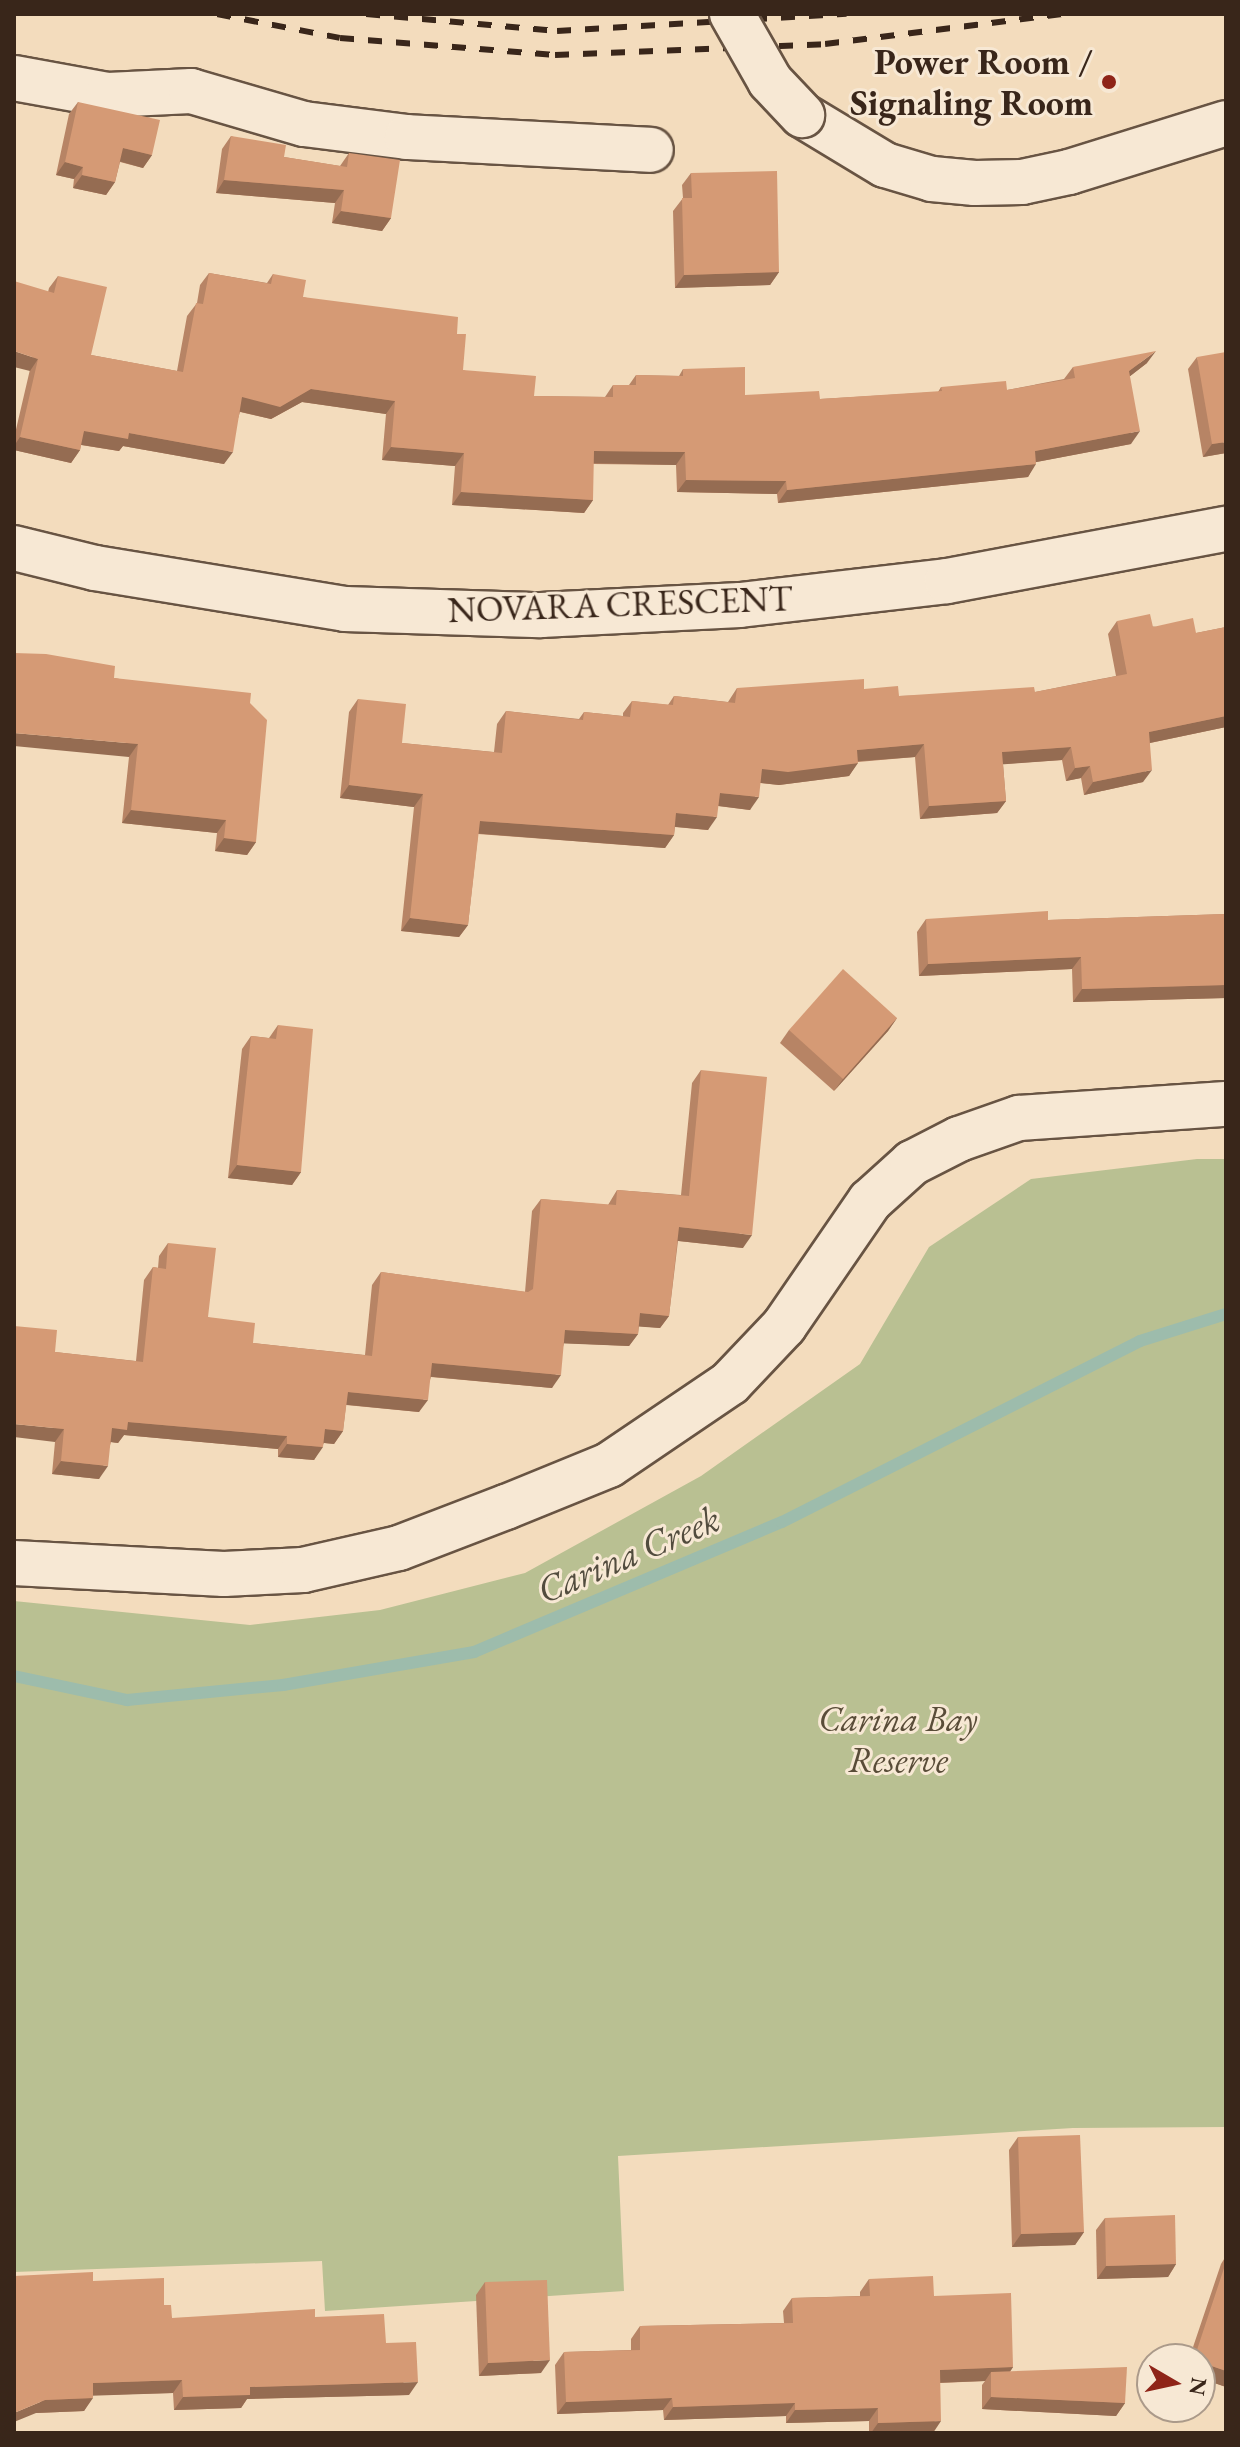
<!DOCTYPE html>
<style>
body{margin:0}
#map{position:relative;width:1240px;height:2447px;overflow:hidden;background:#f3dcbd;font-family:"EB Garamond",serif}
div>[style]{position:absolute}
.green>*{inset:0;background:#b9c092}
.stream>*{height:12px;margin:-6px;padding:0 6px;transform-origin:6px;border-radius:6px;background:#9dbcac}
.roads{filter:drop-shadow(2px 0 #685443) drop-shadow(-2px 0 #685443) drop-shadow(0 2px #685443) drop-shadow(0 -2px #685443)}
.minor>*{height:44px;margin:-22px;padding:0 22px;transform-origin:22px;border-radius:22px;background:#f7e8d4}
.rail>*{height:6px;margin-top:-3px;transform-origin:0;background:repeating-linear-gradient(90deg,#39261a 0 14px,transparent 0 28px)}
.bridges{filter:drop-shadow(2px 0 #685443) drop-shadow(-2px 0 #685443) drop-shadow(0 2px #685443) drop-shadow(0 -2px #685443)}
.minor-bridge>*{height:44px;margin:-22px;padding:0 22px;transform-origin:22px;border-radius:22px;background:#f7e8d4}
.wall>*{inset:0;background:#b78465}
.shaded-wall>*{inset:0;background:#956c52}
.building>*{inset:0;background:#d59a75}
.dots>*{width:22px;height:22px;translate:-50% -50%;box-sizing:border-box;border:4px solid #f7e8d4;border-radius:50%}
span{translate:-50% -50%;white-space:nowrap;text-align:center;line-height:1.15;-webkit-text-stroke:6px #f7e8d4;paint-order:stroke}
.poi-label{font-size:36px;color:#39261a;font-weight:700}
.right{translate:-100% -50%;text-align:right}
.street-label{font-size:36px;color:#39261a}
.park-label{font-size:36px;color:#594c38;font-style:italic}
.water-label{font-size:38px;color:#524c3e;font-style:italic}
.frame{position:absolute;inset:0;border:16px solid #39261a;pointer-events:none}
.north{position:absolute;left:1136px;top:2343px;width:80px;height:80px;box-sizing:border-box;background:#f7e8d4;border:2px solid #ab9a8a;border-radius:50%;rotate:99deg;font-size:22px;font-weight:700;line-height:32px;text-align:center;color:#39261a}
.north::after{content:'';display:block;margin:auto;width:28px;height:36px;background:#8f2418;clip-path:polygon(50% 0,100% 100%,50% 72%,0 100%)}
</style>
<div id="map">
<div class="green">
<i style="clip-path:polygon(1197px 1159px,1226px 1159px,1226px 2127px,1073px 2128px,618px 2156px,624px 2291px,325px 2311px,322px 2261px,14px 2272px,14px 1601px,250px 1625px,380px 1610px,525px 1573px,701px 1476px,860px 1364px,929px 1247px,1031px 1179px)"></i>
</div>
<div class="stream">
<i style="left:14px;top:1676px;width:116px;rotate:12deg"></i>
<i style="left:127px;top:1700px;width:157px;rotate:-5.5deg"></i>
<i style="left:283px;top:1685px;width:194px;rotate:-9.8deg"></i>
<i style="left:474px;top:1652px;width:334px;rotate:-22.9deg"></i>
<i style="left:782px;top:1522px;width:401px;rotate:-26.8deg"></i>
<i style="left:1140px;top:1341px;width:90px;rotate:-17.4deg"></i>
</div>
<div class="roads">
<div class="minor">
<i style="left:14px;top:78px;width:96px;rotate:10.3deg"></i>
<i style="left:108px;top:95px;width:83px;rotate:-2.8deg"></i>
<i style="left:191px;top:91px;width:118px;rotate:16.3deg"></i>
<i style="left:304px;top:124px;width:104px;rotate:7.2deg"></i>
<i style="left:407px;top:137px;width:244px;rotate:3deg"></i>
<i style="left:802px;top:115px;width:97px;rotate:31.1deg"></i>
<i style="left:885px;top:165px;width:49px;rotate:16.6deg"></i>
<i style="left:932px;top:179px;width:43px;rotate:5.3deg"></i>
<i style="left:975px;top:183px;width:47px;rotate:-1.2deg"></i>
<i style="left:1022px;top:182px;width:48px;rotate:-12deg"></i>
<i style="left:1069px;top:172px;width:164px;rotate:-17.3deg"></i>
<i style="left:14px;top:548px;width:83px;rotate:13.9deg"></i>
<i style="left:95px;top:568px;width:253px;rotate:9.3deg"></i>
<i style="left:345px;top:609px;width:196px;rotate:1.8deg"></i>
<i style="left:541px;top:615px;width:199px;rotate:-2.9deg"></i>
<i style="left:740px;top:605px;width:208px;rotate:-6.6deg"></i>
<i style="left:947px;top:581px;width:284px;rotate:-10.6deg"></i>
<i style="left:14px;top:1563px;width:210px;rotate:3deg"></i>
<i style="left:224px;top:1574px;width:79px;rotate:-2.9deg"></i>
<i style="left:303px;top:1570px;width:98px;rotate:-12.9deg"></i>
<i style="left:399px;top:1548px;width:115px;rotate:-21deg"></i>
<i style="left:506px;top:1507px;width:111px;rotate:-22.2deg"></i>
<i style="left:609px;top:1465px;width:146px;rotate:-34.1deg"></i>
<i style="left:730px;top:1383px;width:79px;rotate:-46.5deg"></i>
<i style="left:784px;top:1326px;width:152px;rotate:-55.5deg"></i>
<i style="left:870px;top:1201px;width:57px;rotate:-42.1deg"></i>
<i style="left:912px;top:1163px;width:53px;rotate:-27.1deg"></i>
<i style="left:959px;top:1139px;width:64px;rotate:-19.3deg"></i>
<i style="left:1019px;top:1118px;width:207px;rotate:-3.9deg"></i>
</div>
</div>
<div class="rail">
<i style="left:217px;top:14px;width:125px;rotate:11deg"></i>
<i style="left:340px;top:38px;width:216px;rotate:4.5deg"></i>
<i style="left:555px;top:55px;width:270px;rotate:-2.3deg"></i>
<i style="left:825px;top:44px;width:241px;rotate:-7.2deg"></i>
<i style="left:366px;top:14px;width:192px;rotate:5.1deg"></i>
<i style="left:557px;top:31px;width:290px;rotate:-3.4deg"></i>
</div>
<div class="bridges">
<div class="minor-bridge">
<i style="left:732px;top:14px;width:77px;rotate:60.4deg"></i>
<i style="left:770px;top:81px;width:47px;rotate:46.7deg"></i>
</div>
</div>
<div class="wall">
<i style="clip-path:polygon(78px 102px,152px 155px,143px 168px,120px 162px,115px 182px,106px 195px,73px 188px,74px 179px,56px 175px,69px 114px)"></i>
<i style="clip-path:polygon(231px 136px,284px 157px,340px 166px,349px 153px,391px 218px,382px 231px,332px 223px,335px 203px,216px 193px,222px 149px)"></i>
<i style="clip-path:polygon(691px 173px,779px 272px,770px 285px,675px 288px,673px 211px,683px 198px,682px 185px)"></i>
<i style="clip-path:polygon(209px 273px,267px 283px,273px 274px,303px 297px,457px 334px,463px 370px,534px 396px,605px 397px,613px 385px,629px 385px,636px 375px,679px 376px,683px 369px,745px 395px,820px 399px,938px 392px,941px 387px,1007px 390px,1064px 379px,1073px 367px,1147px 363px,1130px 376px,1131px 444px,1036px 462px,1028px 477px,778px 503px,777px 494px,677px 492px,676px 465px,593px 464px,593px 500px,584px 513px,452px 505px,455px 466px,382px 460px,386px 414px,302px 402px,271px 419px,240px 412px,224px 464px,123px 446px,119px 451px,81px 445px,80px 450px,71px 463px,14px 450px,14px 438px,49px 288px,58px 276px,91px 355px,177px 371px,187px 316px,197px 303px,200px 285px)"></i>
<i style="clip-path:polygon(1197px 357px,1226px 453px,1203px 457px,1188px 369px)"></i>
<i style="clip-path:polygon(1117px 621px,1196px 633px,1226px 627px,1226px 727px,1150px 743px,1143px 782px,1084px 795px,1081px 778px,1066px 781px,1062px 760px,1003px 764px,1006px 801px,997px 813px,920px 819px,915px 757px,858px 762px,849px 776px,779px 785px,760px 783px,750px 810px,718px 806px,708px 830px,675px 827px,674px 835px,665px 848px,478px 834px,468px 925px,459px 937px,401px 931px,414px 807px,340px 798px,349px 712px,358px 699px,402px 743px,494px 752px,497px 724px,506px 711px,579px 719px,584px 712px,623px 716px,623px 713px,632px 701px,668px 705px,674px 696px,728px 702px,737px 688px,864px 689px,899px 696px,1035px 692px,1116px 676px,1108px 634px)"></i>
<i style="clip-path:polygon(114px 678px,250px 703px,256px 842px,247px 855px,215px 851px,217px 833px,122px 823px,129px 757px)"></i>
<i style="clip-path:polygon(1226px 914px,1226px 998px,1073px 1002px,1072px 969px,919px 976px,917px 932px,926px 919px,1048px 920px)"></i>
<i style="clip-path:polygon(897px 1018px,888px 1031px,834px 1091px,780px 1043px,789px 1030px)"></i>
<i style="clip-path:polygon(278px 1025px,301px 1172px,292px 1185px,228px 1178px,242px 1049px,251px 1036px,269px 1038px)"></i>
<i style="clip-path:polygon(701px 1070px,743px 1248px,678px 1241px,669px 1316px,660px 1328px,639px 1326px,638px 1334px,629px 1346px,564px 1343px,552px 1388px,431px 1377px,419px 1412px,346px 1405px,343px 1431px,334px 1444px,324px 1443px,314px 1460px,278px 1457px,278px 1449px,124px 1435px,118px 1443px,111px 1442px,99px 1479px,52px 1474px,55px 1442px,55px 1352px,136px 1361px,144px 1280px,153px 1267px,158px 1268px,159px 1256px,168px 1243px,208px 1317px,253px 1343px,365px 1355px,372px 1285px,381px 1272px,525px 1292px,532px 1211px,541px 1199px,608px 1205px,617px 1190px,681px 1195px,692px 1083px)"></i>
<i style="clip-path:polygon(1018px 2137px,1084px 2232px,1075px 2245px,1012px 2247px,1009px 2150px)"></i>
<i style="clip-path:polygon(1105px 2218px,1176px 2264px,1168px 2277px,1097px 2279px,1096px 2230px)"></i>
<i style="clip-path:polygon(1226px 2256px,1226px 2387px,1200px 2378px,1200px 2359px,1189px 2359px,1221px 2264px)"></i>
<i style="clip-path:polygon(869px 2279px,934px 2296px,1013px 2367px,1010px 2372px,1125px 2403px,1116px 2416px,982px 2409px,982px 2385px,985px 2381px,940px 2383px,933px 2433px,869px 2433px,869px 2421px,786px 2423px,786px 2416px,664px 2420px,663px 2410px,557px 2414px,555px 2365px,564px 2352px,631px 2350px,631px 2339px,640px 2326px,784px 2323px,783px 2311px,792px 2298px,860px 2296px,860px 2292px)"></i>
<i style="clip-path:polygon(93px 2281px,164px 2305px,172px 2318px,315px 2317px,386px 2343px,409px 2395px,247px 2399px,241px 2408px,174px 2410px,173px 2393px,93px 2395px,84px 2411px,36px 2413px)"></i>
<i style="clip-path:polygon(485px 2282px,541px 2373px,479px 2376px,476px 2295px)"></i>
</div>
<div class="shaded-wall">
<i style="clip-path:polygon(123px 148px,152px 155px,143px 168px,115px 160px)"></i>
<i style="clip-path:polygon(65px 162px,83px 167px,74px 179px,56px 175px)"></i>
<i style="clip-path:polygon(82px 175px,115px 182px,106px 195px,73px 188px)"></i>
<i style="clip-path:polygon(224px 180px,344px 190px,335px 203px,216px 193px)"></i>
<i style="clip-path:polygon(341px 211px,391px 218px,382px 231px,332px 223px)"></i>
<i style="clip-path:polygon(779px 272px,770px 285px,675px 288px,684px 275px)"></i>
<i style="clip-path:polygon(14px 351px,38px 359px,30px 371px,14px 367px)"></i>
<i style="clip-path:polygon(1156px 351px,1147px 363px,1120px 384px,1129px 371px)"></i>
<i style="clip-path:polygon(311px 389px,395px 401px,386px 414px,302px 402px,271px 419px,233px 410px,242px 397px)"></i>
<i style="clip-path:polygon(84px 431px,129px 433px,233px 452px,224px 464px,123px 446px,119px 451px,76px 444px)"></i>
<i style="clip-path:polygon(1140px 431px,1131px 444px,1026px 464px,1035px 451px)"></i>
<i style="clip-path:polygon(20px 437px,80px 450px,71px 463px,14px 450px,14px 446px)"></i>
<i style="clip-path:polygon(1226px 442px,1226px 453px,1203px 457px,1212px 444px)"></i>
<i style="clip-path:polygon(391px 447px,464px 453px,455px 466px,382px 460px)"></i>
<i style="clip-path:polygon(594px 451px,685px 452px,676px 465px,585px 463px)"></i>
<i style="clip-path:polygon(1036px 464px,1028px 477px,778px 503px,787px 490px)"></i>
<i style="clip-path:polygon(686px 480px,786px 481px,777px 494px,677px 492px)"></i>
<i style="clip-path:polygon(461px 492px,593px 500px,584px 513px,452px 505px)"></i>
<i style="clip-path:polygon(1226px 716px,1226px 727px,1140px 745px,1149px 732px)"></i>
<i style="clip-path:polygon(14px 733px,138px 744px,129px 757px,14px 746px)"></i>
<i style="clip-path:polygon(924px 744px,915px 757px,848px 762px,857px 750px)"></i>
<i style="clip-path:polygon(1071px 747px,1062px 760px,994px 765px,1002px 752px)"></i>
<i style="clip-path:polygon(858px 763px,849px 776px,779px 785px,753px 782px,762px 769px)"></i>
<i style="clip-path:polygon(1090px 766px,1081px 778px,1066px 781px,1075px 768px)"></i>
<i style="clip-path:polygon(1152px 770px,1143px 782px,1084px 795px,1093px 782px)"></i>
<i style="clip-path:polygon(349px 785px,423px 794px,414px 807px,340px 798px)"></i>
<i style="clip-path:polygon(720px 793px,759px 797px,750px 810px,711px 805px)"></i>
<i style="clip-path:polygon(1006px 801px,997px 813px,920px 819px,929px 806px)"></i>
<i style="clip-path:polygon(131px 810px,226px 820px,217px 833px,122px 823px)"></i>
<i style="clip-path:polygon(676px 813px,717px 817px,708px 830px,667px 826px)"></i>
<i style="clip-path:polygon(480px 821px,674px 835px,665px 848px,471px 833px)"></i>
<i style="clip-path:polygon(224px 838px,256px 842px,247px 855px,215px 851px)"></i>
<i style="clip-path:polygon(410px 918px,468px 925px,459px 937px,401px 931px)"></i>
<i style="clip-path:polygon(1081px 957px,1072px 969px,919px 976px,928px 964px)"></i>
<i style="clip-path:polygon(1226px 985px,1226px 998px,1073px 1002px,1082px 989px)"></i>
<i style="clip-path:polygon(897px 1018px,888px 1031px,834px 1091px,843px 1079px)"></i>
<i style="clip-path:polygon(237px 1165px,301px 1172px,292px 1185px,228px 1178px)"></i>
<i style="clip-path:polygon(679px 1227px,752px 1235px,743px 1248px,670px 1240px)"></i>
<i style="clip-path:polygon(640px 1313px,669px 1316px,660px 1328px,631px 1326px)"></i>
<i style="clip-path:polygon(565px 1330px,638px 1334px,629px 1346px,556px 1343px)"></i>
<i style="clip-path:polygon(432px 1363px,561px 1375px,552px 1388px,423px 1376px)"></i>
<i style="clip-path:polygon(348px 1392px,428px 1400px,419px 1412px,339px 1404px)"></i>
<i style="clip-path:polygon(128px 1422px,287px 1436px,278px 1449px,124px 1435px,118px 1443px,103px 1441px,112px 1428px)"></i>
<i style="clip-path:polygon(14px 1424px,64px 1429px,55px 1442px,14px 1437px)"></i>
<i style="clip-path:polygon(325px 1429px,343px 1431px,334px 1444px,316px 1442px)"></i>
<i style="clip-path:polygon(287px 1444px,323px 1447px,314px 1460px,278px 1457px)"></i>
<i style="clip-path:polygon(61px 1461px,108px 1466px,99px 1479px,52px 1474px)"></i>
<i style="clip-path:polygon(1084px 2232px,1075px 2245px,1012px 2247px,1021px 2234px)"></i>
<i style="clip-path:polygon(1176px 2264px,1168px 2277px,1097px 2279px,1106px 2266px)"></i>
<i style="clip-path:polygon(550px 2360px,541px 2373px,479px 2376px,488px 2363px)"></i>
<i style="clip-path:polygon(1200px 2362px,1226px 2371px,1226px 2387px,1200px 2378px)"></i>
<i style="clip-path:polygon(1013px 2367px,1004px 2380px,991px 2372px,985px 2381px,931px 2383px,940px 2370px)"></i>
<i style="clip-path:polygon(182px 2380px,173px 2393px,84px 2396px,93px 2383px)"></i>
<i style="clip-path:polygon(418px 2382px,409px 2395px,247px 2399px,241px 2408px,174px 2410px,183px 2397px,250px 2387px)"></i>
<i style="clip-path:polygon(991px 2397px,1125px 2403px,1116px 2416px,982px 2409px)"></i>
<i style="clip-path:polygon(93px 2398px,84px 2411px,36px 2413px,14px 2422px,14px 2413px,45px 2400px)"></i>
<i style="clip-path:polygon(672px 2398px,663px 2410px,557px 2414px,566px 2402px)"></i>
<i style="clip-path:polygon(795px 2403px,786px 2416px,664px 2420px,673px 2407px)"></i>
<i style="clip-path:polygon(878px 2408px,869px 2421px,786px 2423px,795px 2410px)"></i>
<i style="clip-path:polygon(941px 2421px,933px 2433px,871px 2433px,878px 2423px)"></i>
</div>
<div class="building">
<i style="clip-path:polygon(78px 102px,160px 120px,152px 155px,123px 148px,115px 182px,82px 175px,83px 167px,65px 162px)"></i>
<i style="clip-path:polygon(231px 136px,286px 145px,284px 157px,347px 167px,349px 153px,400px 160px,391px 218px,341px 211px,344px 190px,224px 180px)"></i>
<i style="clip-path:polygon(777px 171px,779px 272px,684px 275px,682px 198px,692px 198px,691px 173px)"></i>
<i style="clip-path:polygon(209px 273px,271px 284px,273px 274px,306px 280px,303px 297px,458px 317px,457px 334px,466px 334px,463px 370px,536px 376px,534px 396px,613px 397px,613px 385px,636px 385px,636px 375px,683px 376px,683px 369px,745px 367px,745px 395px,819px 391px,820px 399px,942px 391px,941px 387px,1006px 381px,1007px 390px,1075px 378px,1073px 367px,1156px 351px,1129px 371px,1140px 431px,1035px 451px,1036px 464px,787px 490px,786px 481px,686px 480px,685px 452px,594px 451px,593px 500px,461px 492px,464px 453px,391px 447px,395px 401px,311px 389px,280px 407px,242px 397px,233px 452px,129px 433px,128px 439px,84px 431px,80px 450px,20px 437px,38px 359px,14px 351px,14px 281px,54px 293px,58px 276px,107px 287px,91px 355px,183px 372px,196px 303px,203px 304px)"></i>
<i style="clip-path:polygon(1226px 352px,1226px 442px,1212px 444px,1197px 357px)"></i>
<i style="clip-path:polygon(1150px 614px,1153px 627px,1193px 618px,1196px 633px,1226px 627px,1226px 716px,1149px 732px,1152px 770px,1093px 782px,1090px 766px,1075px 768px,1071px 747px,1002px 752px,1006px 801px,929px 806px,924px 744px,857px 750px,858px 763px,788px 772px,762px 769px,759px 797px,720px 793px,717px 817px,676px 813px,674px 835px,480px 821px,468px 925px,410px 918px,423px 794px,349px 785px,358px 699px,406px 704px,402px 743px,502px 753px,506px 711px,583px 720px,584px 712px,630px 717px,632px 701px,673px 705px,674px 696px,735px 703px,737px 688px,864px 679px,864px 689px,898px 686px,899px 696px,1034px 687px,1035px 692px,1127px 674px,1117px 621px)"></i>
<i style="clip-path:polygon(14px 653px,46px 654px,115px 666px,114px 678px,251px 693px,250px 703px,267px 720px,256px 842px,224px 838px,226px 820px,131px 810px,138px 744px,14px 733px)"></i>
<i style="clip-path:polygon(1048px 911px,1048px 920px,1226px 914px,1226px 985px,1082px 989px,1081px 957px,928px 964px,926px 919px)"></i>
<i style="clip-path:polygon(843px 969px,897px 1018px,843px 1079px,789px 1030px)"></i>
<i style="clip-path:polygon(278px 1025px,313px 1029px,301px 1172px,237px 1165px,251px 1036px,276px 1039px)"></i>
<i style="clip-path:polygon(701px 1070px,767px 1077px,752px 1235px,679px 1227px,669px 1316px,640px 1313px,638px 1334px,565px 1330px,561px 1375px,432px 1363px,428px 1400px,348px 1392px,343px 1431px,325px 1429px,323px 1447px,287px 1444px,287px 1436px,128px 1422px,127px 1430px,112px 1428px,108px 1466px,61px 1461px,64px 1429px,14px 1424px,14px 1326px,57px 1330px,55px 1352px,143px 1362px,153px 1267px,166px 1269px,168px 1243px,216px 1248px,208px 1317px,255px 1323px,253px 1343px,372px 1356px,381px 1272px,528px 1292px,533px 1289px,541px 1199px,616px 1205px,617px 1190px,689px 1196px)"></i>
<i style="clip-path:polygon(1080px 2135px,1084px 2232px,1021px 2234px,1018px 2137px)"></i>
<i style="clip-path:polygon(1175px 2215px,1176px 2264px,1106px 2266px,1105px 2218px)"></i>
<i style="clip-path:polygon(1226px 2262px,1226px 2371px,1200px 2362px,1200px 2359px,1194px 2359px)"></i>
<i style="clip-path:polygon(93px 2272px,93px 2281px,164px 2278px,164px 2305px,171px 2305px,172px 2318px,315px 2309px,315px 2317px,384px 2314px,386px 2343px,416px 2342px,418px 2382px,250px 2387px,250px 2395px,183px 2397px,182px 2380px,93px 2383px,93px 2398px,45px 2400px,14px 2413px,14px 2276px)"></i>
<i style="clip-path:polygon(933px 2276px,934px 2296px,1011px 2293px,1013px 2367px,940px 2370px,941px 2421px,878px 2423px,878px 2408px,795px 2410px,795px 2403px,673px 2407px,672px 2398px,566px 2402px,564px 2352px,640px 2350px,640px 2326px,793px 2323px,792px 2298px,870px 2296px,869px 2279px)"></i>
<i style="clip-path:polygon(547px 2280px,550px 2360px,488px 2363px,485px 2282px)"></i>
<i style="clip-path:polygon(1127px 2367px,1125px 2403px,991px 2397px,991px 2372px)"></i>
</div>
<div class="dots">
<i style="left:1109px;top:82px;background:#8f2418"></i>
</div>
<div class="poi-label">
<span class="right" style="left:1093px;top:82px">Power Room /<br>Signaling Room</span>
</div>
<div class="street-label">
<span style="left:620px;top:604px;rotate:-2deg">NOVARA CRESCENT</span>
</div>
<div class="park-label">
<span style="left:898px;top:1739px">Carina Bay<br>Reserve</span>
</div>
<div class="water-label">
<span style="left:628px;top:1554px;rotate:-23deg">Carina Creek</span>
</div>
<div class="frame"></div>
<div class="north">N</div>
</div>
